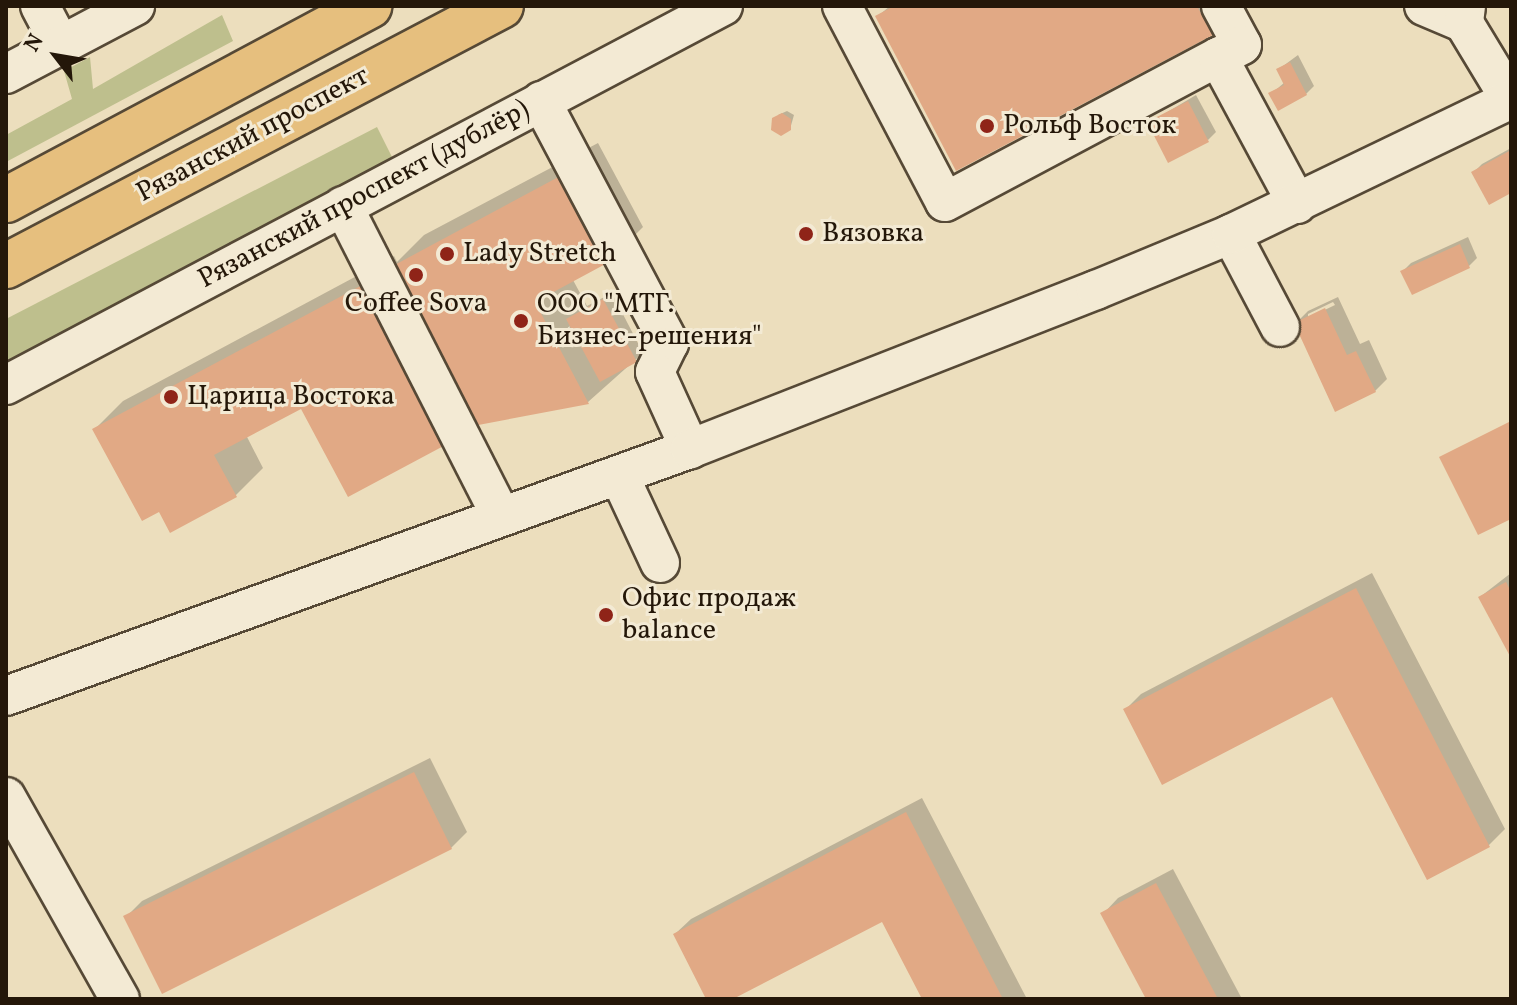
<!DOCTYPE html>
<meta charset="utf-8">
<style>
body{margin:0}
#map{position:relative;width:1517px;height:1005px;overflow:hidden;background:#ecdebd;font-family:Vollkorn,serif}
div>[style]{position:absolute}
.green>*{inset:0;background:#bebf8d}
.shadow>*{inset:0;background:#0003}
.building>*{inset:0;background:#e1a985}
.roads{filter:drop-shadow(2px 0 #564936) drop-shadow(-2px 0 #564936) drop-shadow(0 2px #564936) drop-shadow(0 -2px #564936)}
.minor>*{height:38px;margin:-19px;padding:0 19px;transform-origin:19px;border-radius:19px;background:#f3ead4}
.major>*{height:44px;margin:-22px;padding:0 22px;transform-origin:22px;border-radius:22px;background:#e6bf7e}
.dots>*{width:22px;height:22px;translate:-50% -50%;box-sizing:border-box;border:4px solid #f3ead4;border-radius:50%}
span{translate:-50% -50%;white-space:nowrap;text-align:center;line-height:1.15;-webkit-text-stroke:6px #f3ead4;paint-order:stroke}
.poi-label{font-size:28px;color:#241709}
.left{translate:0 -50%;text-align:left}
.street-label{font-size:28px;color:#241709}
.frame{position:absolute;inset:0;border:8px solid #241709;pointer-events:none}
.north{position:absolute;left:16px;top:16px;width:80px;height:80px;-webkit-text-stroke:6px #f3ead4;paint-order:stroke;rotate:301deg;font-size:22px;font-weight:700;line-height:32px;text-align:center;color:#241709}
.north::after{content:'';display:block;margin:auto;width:28px;height:36px;background:#241709;clip-path:polygon(50% 0,100% 100%,50% 72%,0 100%)}
</style>
<div id="map">
<div class="green">
<i style="clip-path:polygon(222px 15px,233px 41px,6px 162px,6px 135px,72px 99px,64px 71px,90px 57px,93px 89px)"></i>
<i style="clip-path:polygon(377px 127px,393px 159px,6px 363px,6px 319px)"></i>
</div>
<div class="shadow">
<i style="clip-path:polygon(890px 6px,1209px 6px,1219px 26px,1211px 34px,878px 16px)"></i>
<i style="clip-path:polygon(1298px 55px,1314px 86px,1306px 94px,1271px 94px,1285px 82px,1279px 69px)"></i>
<i style="clip-path:polygon(1196px 95px,1216px 132px,1208px 140px,1149px 123px)"></i>
<i style="clip-path:polygon(787px 111px,794px 115px,790px 129px,778px 115px)"></i>
<i style="clip-path:polygon(598px 143px,643px 227px,610px 260px,573px 280px,587px 306px,612px 293px,643px 353px,588px 402px,474px 424px,301px 406px,246px 435px,263px 468px,235px 496px,160px 509px,95px 429px,123px 401px,394px 256px,397px 262px,424px 235px)"></i>
<i style="clip-path:polygon(1511px 148px,1511px 191px,1474px 172px,1482px 164px)"></i>
<i style="clip-path:polygon(1468px 237px,1477px 258px,1469px 266px,1413px 293px,1403px 271px,1411px 263px)"></i>
<i style="clip-path:polygon(evenodd,1338px 297px,1360px 344px,1369px 340px,1387px 379px,1375px 391px,1296px 323px,1308px 311px,1338px 297px,1333px 302px,1335px 305px,1308px 318px,1308px 314px,1333px 302px)"></i>
<i style="clip-path:polygon(1372px 573px,1505px 829px,1489px 845px,1428px 877px,1333px 694px,1125px 710px,1141px 694px)"></i>
<i style="clip-path:polygon(1511px 573px,1511px 654px,1480px 597px)"></i>
<i style="clip-path:polygon(430px 758px,467px 832px,451px 848px,126px 917px,142px 901px)"></i>
<i style="clip-path:polygon(922px 798px,1027px 999px,924px 999px,883px 919px,729px 999px,709px 999px,675px 934px,691px 919px)"></i>
<i style="clip-path:polygon(1173px 869px,1242px 999px,1148px 999px,1103px 914px,1118px 898px)"></i>
</div>
<div class="building">
<i style="clip-path:polygon(894px 6px,1197px 6px,1213px 35px,956px 171px,875px 16px)"></i>
<i style="clip-path:polygon(1290px 62px,1307px 95px,1278px 111px,1268px 93px,1284px 85px,1276px 69px)"></i>
<i style="clip-path:polygon(1188px 101px,1209px 142px,1168px 163px,1147px 122px)"></i>
<i style="clip-path:polygon(782px 113px,791px 119px,791px 130px,781px 136px,771px 130px,772px 118px)"></i>
<i style="clip-path:polygon(1511px 150px,1511px 193px,1489px 205px,1471px 172px)"></i>
<i style="clip-path:polygon(564px 174px,611px 261px,535px 302px,589px 404px,473px 426px,389px 268px)"></i>
<i style="clip-path:polygon(1460px 244px,1470px 268px,1412px 295px,1400px 271px)"></i>
<i style="clip-path:polygon(366px 283px,451px 442px,348px 497px,301px 409px,214px 455px,237px 497px,170px 533px,159px 512px,142px 521px,92px 429px)"></i>
<i style="clip-path:polygon(603px 299px,637px 362px,600px 382px,566px 319px)"></i>
<i style="clip-path:polygon(1325px 308px,1347px 355px,1356px 351px,1376px 392px,1335px 412px,1294px 323px)"></i>
<i style="clip-path:polygon(1511px 421px,1511px 519px,1478px 535px,1439px 457px)"></i>
<i style="clip-path:polygon(1506px 582px,1511px 592px,1511px 658px,1478px 597px)"></i>
<i style="clip-path:polygon(1356px 588px,1490px 847px,1427px 880px,1332px 697px,1162px 785px,1123px 709px)"></i>
<i style="clip-path:polygon(414px 772px,452px 849px,162px 994px,123px 916px)"></i>
<i style="clip-path:polygon(906px 812px,1003px 999px,922px 999px,882px 922px,733px 999px,706px 999px,673px 934px)"></i>
<i style="clip-path:polygon(1156px 883px,1218px 999px,1146px 999px,1100px 913px)"></i>
</div>
<div class="roads">
<div class="minor">
<i style="left:40px;top:6px;width:43px;rotate:62.2deg"></i>
<i style="left:842px;top:6px;width:221px;rotate:62.3deg"></i>
<i style="left:945px;top:202px;width:309px;rotate:-28deg"></i>
<i style="left:1221px;top:6px;width:44px;rotate:61.7deg"></i>
<i style="left:1242px;top:45px;width:27px;rotate:153deg"></i>
<i style="left:1218px;top:57px;width:167px;rotate:61.7deg"></i>
<i style="left:1424px;top:6px;width:43px;rotate:23deg"></i>
<i style="left:1466px;top:6px;width:17px;rotate:97deg"></i>
<i style="left:1464px;top:23px;width:89px;rotate:58.8deg"></i>
<i style="left:6px;top:74px;width:146px;rotate:-27.8deg"></i>
<i style="left:541px;top:101px;width:274px;rotate:62.1deg"></i>
<i style="left:669px;top:343px;width:32px;rotate:116deg"></i>
<i style="left:655px;top:372px;width:85px;rotate:65.6deg"></i>
<i style="left:343px;top:206px;width:348px;rotate:63deg"></i>
<i style="left:1231px;top:234px;width:105px;rotate:62.2deg"></i>
<i style="left:6px;top:385px;width:811px;rotate:-27.86deg"></i>
<i style="left:619px;top:475px;width:97px;rotate:65deg"></i>
<i style="left:6px;top:696px;width:727px;rotate:-19.86deg"></i>
<i style="left:690px;top:449px;width:436px;rotate:-21.4deg"></i>
<i style="left:1096px;top:290px;width:146px;rotate:-22.5deg"></i>
<i style="left:1231px;top:234px;width:311px;rotate:-25.7deg"></i>
<i style="left:6px;top:797px;width:232px;rotate:60.6deg"></i>
</div>
<div class="major">
<i style="left:6px;top:200px;width:412px;rotate:-28.1deg"></i>
<i style="left:6px;top:266px;width:559px;rotate:-27.71deg"></i>
</div>
</div>
<div class="dots">
<i style="left:987px;top:126px;background:#8f2418"></i>
<i style="left:806px;top:234px;background:#8f2418"></i>
<i style="left:447px;top:254px;background:#8f2418"></i>
<i style="left:416px;top:275px;background:#8f2418"></i>
<i style="left:521px;top:321px;background:#8f2418"></i>
<i style="left:171px;top:397px;background:#8f2418"></i>
<i style="left:606px;top:615px;background:#8f2418"></i>
</div>
<div class="poi-label">
<span class="left" style="left:1003px;top:126px">Рольф Восток</span>
<span class="left" style="left:822px;top:234px">Вязовка</span>
<span class="left" style="left:463px;top:254px">Lady Stretch</span>
<span style="left:416px;top:304px">Coffee Sova</span>
<span class="left" style="left:537px;top:321px">ООО "МТГ.<br>Бизнес-решения"</span>
<span class="left" style="left:187px;top:397px">Царица Востока</span>
<span class="left" style="left:622px;top:615px">Офис продаж<br>balance</span>
</div>
<div class="street-label">
<span style="left:253px;top:135px;rotate:-28deg">Рязанский проспект</span>
<span style="left:364px;top:195px;rotate:-28deg">Рязанский проспект (дублёр)</span>
</div>
<div class="frame"></div>
<div class="north">N</div>
</div>
